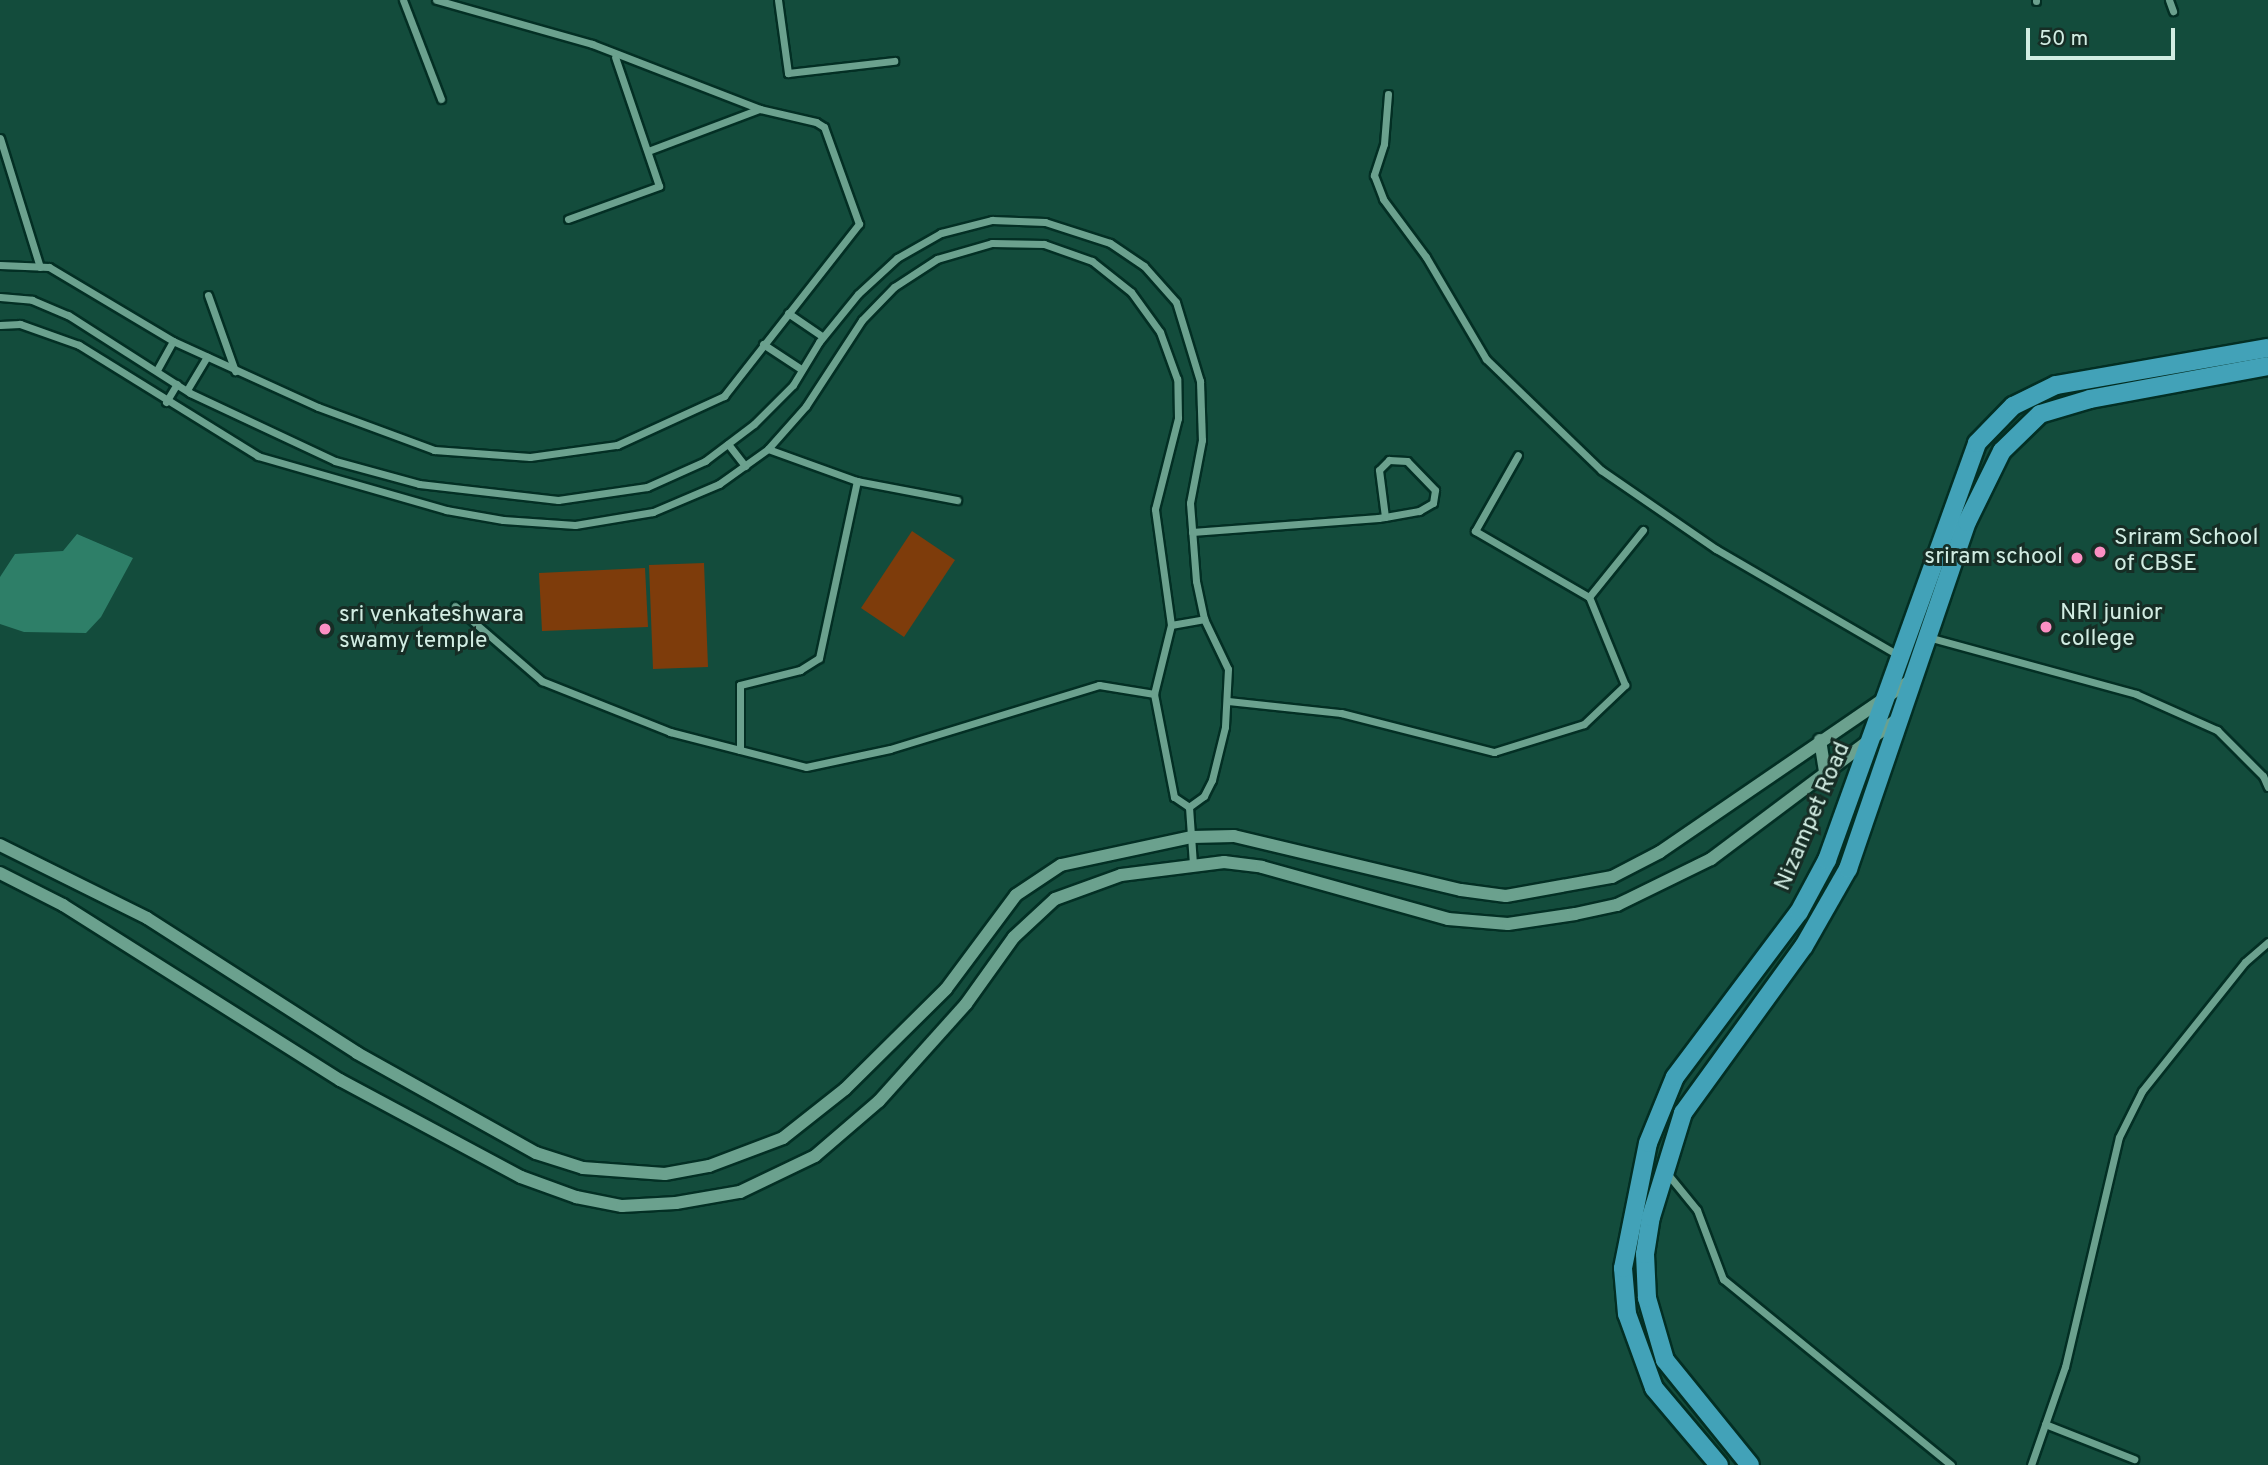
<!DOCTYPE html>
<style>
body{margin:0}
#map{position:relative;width:2268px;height:1465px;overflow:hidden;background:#134c3c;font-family:Overpass,sans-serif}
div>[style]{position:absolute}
.green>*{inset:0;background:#7e3c0b}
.water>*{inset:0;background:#2e7f68}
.roads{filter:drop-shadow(2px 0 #032f24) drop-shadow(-2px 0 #032f24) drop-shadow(0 2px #032f24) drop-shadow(0 -2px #032f24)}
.minor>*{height:7px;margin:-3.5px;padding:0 3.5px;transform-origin:3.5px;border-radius:3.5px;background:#6ba18e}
.tertiary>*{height:12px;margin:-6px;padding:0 6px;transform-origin:6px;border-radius:6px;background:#6ba18e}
.primary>*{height:18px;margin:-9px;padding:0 9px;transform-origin:9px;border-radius:9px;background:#42a2b8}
.dots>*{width:19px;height:19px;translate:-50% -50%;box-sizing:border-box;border:4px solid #162d25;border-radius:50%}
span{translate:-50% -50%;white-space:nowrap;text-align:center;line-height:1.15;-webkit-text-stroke:6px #162d25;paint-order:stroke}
.poi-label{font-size:23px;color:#d1ece2}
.left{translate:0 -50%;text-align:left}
.right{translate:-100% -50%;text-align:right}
.street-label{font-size:23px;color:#d1ece2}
.scale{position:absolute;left:2026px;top:28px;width:149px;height:32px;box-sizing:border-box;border:4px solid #d1ece2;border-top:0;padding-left:9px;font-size:21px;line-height:24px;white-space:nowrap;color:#d1ece2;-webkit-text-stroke:5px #162d25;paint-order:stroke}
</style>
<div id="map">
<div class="green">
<i style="clip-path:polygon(912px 531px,955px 560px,904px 637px,861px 608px)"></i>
<i style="clip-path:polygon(704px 563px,708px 667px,653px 669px,649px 565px)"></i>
<i style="clip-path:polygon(645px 568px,648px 627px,542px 631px,539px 573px)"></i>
</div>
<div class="water">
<i style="clip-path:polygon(77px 534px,133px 558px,101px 617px,86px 633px,24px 632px,0 624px,0 577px,15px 554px,63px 551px)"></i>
</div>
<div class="roads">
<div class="minor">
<i style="left:403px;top:0;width:106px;rotate:69deg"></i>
<i style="left:778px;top:0;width:74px;rotate:82.2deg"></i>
<i style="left:788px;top:73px;width:107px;rotate:-6.5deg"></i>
<i style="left:2036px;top:0;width:1px;rotate:90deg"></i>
<i style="left:2169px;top:0;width:12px;rotate:70deg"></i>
<i style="left:1388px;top:94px;width:50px;rotate:94.6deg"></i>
<i style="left:1384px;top:144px;width:33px;rotate:108deg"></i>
<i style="left:1374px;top:175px;width:26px;rotate:69deg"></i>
<i style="left:1383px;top:199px;width:72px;rotate:53.4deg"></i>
<i style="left:1426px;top:257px;width:118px;rotate:59.5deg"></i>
<i style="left:1486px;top:359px;width:160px;rotate:44deg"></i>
<i style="left:1601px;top:470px;width:140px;rotate:34.5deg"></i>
<i style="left:1716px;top:549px;width:213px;rotate:30.2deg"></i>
<i style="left:0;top:138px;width:135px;rotate:72.8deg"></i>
<i style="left:648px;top:151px;width:119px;rotate:-20.7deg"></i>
<i style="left:568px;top:219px;width:97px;rotate:-19.9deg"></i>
<i style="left:659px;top:186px;width:136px;rotate:-108.8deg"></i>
<i style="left:0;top:265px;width:49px;rotate:2.3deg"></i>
<i style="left:49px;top:267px;width:144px;rotate:30.8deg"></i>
<i style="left:208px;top:295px;width:81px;rotate:70.4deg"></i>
<i style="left:0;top:297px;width:32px;rotate:5deg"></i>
<i style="left:32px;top:300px;width:39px;rotate:23deg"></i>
<i style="left:68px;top:315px;width:145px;rotate:32.6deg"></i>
<i style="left:190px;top:393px;width:160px;rotate:25.1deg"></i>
<i style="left:335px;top:461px;width:87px;rotate:15.3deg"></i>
<i style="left:419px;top:484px;width:140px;rotate:6.6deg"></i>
<i style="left:558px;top:500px;width:90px;rotate:-8.3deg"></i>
<i style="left:647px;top:487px;width:64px;rotate:-24.1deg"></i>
<i style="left:705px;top:461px;width:61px;rotate:-37.1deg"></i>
<i style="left:754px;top:424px;width:55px;rotate:-45deg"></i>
<i style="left:793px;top:385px;width:50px;rotate:-58.8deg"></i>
<i style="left:819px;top:342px;width:62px;rotate:-50.9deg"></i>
<i style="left:858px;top:294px;width:53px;rotate:-42.7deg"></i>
<i style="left:897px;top:258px;width:51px;rotate:-29.6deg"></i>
<i style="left:941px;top:233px;width:53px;rotate:-14.3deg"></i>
<i style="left:992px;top:220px;width:53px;rotate:2.2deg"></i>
<i style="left:1045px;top:222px;width:68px;rotate:17.9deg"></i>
<i style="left:1110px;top:243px;width:41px;rotate:34.1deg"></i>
<i style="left:1144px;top:266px;width:48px;rotate:48.4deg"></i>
<i style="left:1176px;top:302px;width:83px;rotate:73.1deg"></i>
<i style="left:1200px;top:381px;width:59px;rotate:88.1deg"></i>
<i style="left:1202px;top:440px;width:64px;rotate:100.8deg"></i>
<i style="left:1190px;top:503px;width:78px;rotate:85.6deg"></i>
<i style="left:1196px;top:581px;width:39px;rotate:78deg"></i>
<i style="left:1204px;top:619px;width:55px;rotate:64.4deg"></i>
<i style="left:1228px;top:669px;width:58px;rotate:93deg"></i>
<i style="left:1225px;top:727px;width:55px;rotate:103.8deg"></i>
<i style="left:1212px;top:780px;width:18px;rotate:117deg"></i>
<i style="left:1204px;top:796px;width:19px;rotate:144deg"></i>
<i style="left:1189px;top:807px;width:18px;rotate:-146deg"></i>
<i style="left:1174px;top:797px;width:105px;rotate:-101deg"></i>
<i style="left:1154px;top:694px;width:71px;rotate:-76.2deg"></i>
<i style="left:1171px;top:625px;width:117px;rotate:-97.9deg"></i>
<i style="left:1155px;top:509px;width:94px;rotate:-75.8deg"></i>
<i style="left:1178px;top:418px;width:39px;rotate:-91deg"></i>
<i style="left:1177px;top:379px;width:50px;rotate:-109.9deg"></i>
<i style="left:1160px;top:332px;width:49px;rotate:-125.9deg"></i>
<i style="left:1131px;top:292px;width:50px;rotate:-141.5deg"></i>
<i style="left:1092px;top:261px;width:51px;rotate:-160.5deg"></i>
<i style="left:1044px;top:244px;width:52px;rotate:-178.9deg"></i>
<i style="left:992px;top:243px;width:57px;rotate:163.8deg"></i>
<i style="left:937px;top:259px;width:51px;rotate:146.9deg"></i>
<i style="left:894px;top:287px;width:46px;rotate:134.1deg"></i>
<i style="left:862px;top:320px;width:103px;rotate:123.1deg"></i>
<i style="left:806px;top:406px;width:57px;rotate:131.5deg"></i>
<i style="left:768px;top:449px;width:60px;rotate:144.5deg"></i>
<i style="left:719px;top:484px;width:72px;rotate:157deg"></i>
<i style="left:653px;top:512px;width:79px;rotate:170.5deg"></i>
<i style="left:575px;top:525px;width:72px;rotate:-176deg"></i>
<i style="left:503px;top:520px;width:58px;rotate:-170deg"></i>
<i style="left:446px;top:510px;width:196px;rotate:-164deg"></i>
<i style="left:258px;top:456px;width:211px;rotate:-148.2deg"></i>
<i style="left:79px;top:345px;width:63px;rotate:-160.4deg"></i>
<i style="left:20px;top:324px;width:20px;rotate:177deg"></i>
<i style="left:788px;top:313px;width:42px;rotate:34.4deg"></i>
<i style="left:763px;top:344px;width:45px;rotate:33.3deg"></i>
<i style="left:157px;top:370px;width:33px;rotate:-61deg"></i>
<i style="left:173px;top:341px;width:159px;rotate:24.5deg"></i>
<i style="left:318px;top:407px;width:124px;rotate:20.3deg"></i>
<i style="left:434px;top:450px;width:96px;rotate:4.2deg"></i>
<i style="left:530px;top:457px;width:88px;rotate:-7.9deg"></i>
<i style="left:617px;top:445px;width:118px;rotate:-24.6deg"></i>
<i style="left:724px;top:396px;width:219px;rotate:-51.9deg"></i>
<i style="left:859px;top:224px;width:103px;rotate:-109.8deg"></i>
<i style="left:824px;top:127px;width:9px;rotate:-148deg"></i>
<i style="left:816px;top:122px;width:57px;rotate:-166.9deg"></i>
<i style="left:760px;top:109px;width:180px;rotate:-158.8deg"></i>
<i style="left:592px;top:44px;width:162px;rotate:-164.2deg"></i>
<i style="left:187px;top:390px;width:39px;rotate:-59deg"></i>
<i style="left:166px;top:402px;width:21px;rotate:-59deg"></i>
<i style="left:728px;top:444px;width:28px;rotate:52deg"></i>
<i style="left:768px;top:449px;width:95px;rotate:19.8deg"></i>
<i style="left:857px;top:481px;width:102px;rotate:10.8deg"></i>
<i style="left:1192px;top:532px;width:187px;rotate:-4.3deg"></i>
<i style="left:1378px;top:518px;width:7px;rotate:-8deg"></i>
<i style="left:1385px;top:517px;width:35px;rotate:-10deg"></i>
<i style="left:1419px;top:511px;width:16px;rotate:-30deg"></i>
<i style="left:1433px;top:503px;width:13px;rotate:-81deg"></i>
<i style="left:1435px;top:490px;width:40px;rotate:-134deg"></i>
<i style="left:1407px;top:461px;width:18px;rotate:-177deg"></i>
<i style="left:1389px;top:460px;width:14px;rotate:135deg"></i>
<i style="left:1379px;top:470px;width:47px;rotate:82.7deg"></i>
<i style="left:1589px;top:597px;width:86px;rotate:-51.1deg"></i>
<i style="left:455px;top:606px;width:115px;rotate:40.8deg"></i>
<i style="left:542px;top:681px;width:138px;rotate:21.7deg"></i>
<i style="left:670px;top:732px;width:140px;rotate:14.4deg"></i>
<i style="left:806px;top:767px;width:86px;rotate:-12.1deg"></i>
<i style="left:890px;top:749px;width:219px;rotate:-17deg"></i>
<i style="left:1099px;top:685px;width:56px;rotate:9.3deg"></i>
<i style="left:1171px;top:625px;width:34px;rotate:-10deg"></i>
<i style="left:1928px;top:637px;width:216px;rotate:15.3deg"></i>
<i style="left:2136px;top:694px;width:89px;rotate:24deg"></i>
<i style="left:2217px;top:730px;width:65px;rotate:45deg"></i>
<i style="left:2263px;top:776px;width:12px;rotate:66deg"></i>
<i style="left:1228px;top:701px;width:114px;rotate:6.1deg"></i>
<i style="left:1341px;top:713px;width:158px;rotate:14.3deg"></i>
<i style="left:1494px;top:752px;width:94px;rotate:-17.3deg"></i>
<i style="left:1584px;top:724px;width:57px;rotate:-43.6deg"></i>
<i style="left:1625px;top:685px;width:95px;rotate:-112.2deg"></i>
<i style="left:1589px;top:597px;width:132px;rotate:-149.9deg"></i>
<i style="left:1475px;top:531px;width:87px;rotate:-60.5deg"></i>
<i style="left:740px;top:750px;width:65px;rotate:-90deg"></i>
<i style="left:740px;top:685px;width:62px;rotate:-14deg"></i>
<i style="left:800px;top:670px;width:22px;rotate:-32deg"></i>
<i style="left:819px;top:658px;width:181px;rotate:-77.9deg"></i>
<i style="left:1189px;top:807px;width:57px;rotate:86deg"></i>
<i style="left:1666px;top:1172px;width:49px;rotate:50.8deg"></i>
<i style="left:1697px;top:1210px;width:74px;rotate:69.4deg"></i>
<i style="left:1723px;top:1279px;width:294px;rotate:39.2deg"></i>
<i style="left:2045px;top:1424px;width:96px;rotate:21.5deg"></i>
<i style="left:2031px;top:1465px;width:104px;rotate:-70.9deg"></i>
<i style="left:2065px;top:1367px;width:236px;rotate:-76.8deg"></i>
<i style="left:2119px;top:1137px;width:51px;rotate:-63.4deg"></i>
<i style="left:2142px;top:1091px;width:165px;rotate:-51.4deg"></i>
<i style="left:2245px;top:962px;width:30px;rotate:-41deg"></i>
</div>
<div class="tertiary">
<i style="left:1820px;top:740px;width:32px;rotate:81deg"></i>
<i style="left:0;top:845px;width:164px;rotate:26.4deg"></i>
<i style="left:147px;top:918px;width:250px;rotate:32.7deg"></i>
<i style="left:357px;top:1053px;width:205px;rotate:29.2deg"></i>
<i style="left:536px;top:1153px;width:49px;rotate:17.7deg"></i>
<i style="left:583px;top:1168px;width:82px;rotate:4.2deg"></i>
<i style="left:665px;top:1174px;width:45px;rotate:-10.3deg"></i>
<i style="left:709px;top:1166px;width:79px;rotate:-20.7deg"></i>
<i style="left:783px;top:1138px;width:79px;rotate:-38.3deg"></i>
<i style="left:845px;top:1089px;width:142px;rotate:-44.7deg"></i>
<i style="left:946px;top:989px;width:117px;rotate:-53.3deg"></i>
<i style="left:1016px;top:895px;width:54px;rotate:-33.7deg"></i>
<i style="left:1061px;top:865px;width:134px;rotate:-12.1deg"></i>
<i style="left:1192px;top:837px;width:42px;rotate:-1.4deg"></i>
<i style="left:1234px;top:836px;width:233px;rotate:13.4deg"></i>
<i style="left:1461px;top:890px;width:45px;rotate:7.6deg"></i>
<i style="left:1506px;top:896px;width:108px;rotate:-10.2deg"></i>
<i style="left:1612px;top:877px;width:54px;rotate:-27.5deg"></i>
<i style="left:1660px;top:852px;width:303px;rotate:-34.4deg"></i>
<i style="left:0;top:873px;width:71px;rotate:26.9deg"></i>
<i style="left:63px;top:905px;width:328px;rotate:32.3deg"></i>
<i style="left:340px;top:1080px;width:205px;rotate:28.2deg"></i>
<i style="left:521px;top:1177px;width:59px;rotate:20deg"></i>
<i style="left:576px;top:1197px;width:47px;rotate:11.1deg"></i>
<i style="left:622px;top:1206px;width:54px;rotate:-3.2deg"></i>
<i style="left:676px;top:1203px;width:65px;rotate:-9.8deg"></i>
<i style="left:740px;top:1192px;width:83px;rotate:-25.6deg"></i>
<i style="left:815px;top:1156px;width:84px;rotate:-40.7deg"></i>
<i style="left:879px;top:1101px;width:130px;rotate:-48.1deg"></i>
<i style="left:966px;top:1004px;width:82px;rotate:-54.4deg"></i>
<i style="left:1014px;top:937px;width:56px;rotate:-42.8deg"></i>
<i style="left:1055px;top:899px;width:70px;rotate:-20deg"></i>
<i style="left:1121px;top:875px;width:104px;rotate:-7.2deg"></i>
<i style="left:1224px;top:862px;width:38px;rotate:7deg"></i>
<i style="left:1262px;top:867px;width:193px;rotate:15.6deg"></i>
<i style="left:1448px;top:919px;width:60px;rotate:4.8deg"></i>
<i style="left:1508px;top:924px;width:68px;rotate:-8.5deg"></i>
<i style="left:1575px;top:914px;width:43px;rotate:-12.1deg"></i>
<i style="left:1617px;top:905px;width:105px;rotate:-26.1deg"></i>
<i style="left:1711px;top:859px;width:236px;rotate:-36.9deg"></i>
</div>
<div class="primary">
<i style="left:1719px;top:1465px;width:101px;rotate:-130.2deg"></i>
<i style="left:1654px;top:1388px;width:79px;rotate:-110deg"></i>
<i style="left:1627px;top:1314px;width:46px;rotate:-95deg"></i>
<i style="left:1623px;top:1268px;width:127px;rotate:-78.7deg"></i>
<i style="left:1648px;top:1143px;width:71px;rotate:-67.8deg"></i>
<i style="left:1675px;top:1077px;width:206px;rotate:-53.1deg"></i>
<i style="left:1799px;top:912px;width:59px;rotate:-61.7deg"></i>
<i style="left:1827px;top:860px;width:443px;rotate:-70.2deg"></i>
<i style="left:1977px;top:443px;width:52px;rotate:-45.8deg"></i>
<i style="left:2013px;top:406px;width:48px;rotate:-26deg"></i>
<i style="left:2056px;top:385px;width:215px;rotate:-9.9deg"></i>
<i style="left:1750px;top:1465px;width:135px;rotate:-129deg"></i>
<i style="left:1665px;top:1360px;width:65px;rotate:-106.2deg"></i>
<i style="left:1647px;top:1298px;width:44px;rotate:-92.6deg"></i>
<i style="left:1645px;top:1254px;width:37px;rotate:-81deg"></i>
<i style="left:1651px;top:1217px;width:109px;rotate:-72.9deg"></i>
<i style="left:1683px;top:1113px;width:206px;rotate:-54.1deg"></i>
<i style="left:1804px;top:946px;width:89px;rotate:-60.3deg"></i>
<i style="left:1848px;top:869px;width:367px;rotate:-71.1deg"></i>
<i style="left:1967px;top:522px;width:79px;rotate:-63.8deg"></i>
<i style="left:2002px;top:451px;width:53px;rotate:-44.2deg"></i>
<i style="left:2040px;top:414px;width:52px;rotate:-16.7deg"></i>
<i style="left:2090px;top:399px;width:181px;rotate:-10.5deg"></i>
</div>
</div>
<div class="dots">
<i style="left:2100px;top:552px;background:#fc8fc3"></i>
<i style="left:2077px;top:558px;background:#fc8fc3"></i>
<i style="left:2046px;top:627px;background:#fc8fc3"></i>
<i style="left:325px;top:629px;background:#fc8fc3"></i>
</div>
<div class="poi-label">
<span class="left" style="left:2114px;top:552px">Sriram School<br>of CBSE</span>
<span class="right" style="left:2063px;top:558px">sriram school</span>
<span class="left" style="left:2060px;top:627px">NRI junior<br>college</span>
<span class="left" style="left:339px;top:629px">sri venkateshwara<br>swamy temple</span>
</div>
<div class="street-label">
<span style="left:1814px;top:817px;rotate:-67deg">Nizampet Road</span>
</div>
<div class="scale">50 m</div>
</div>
